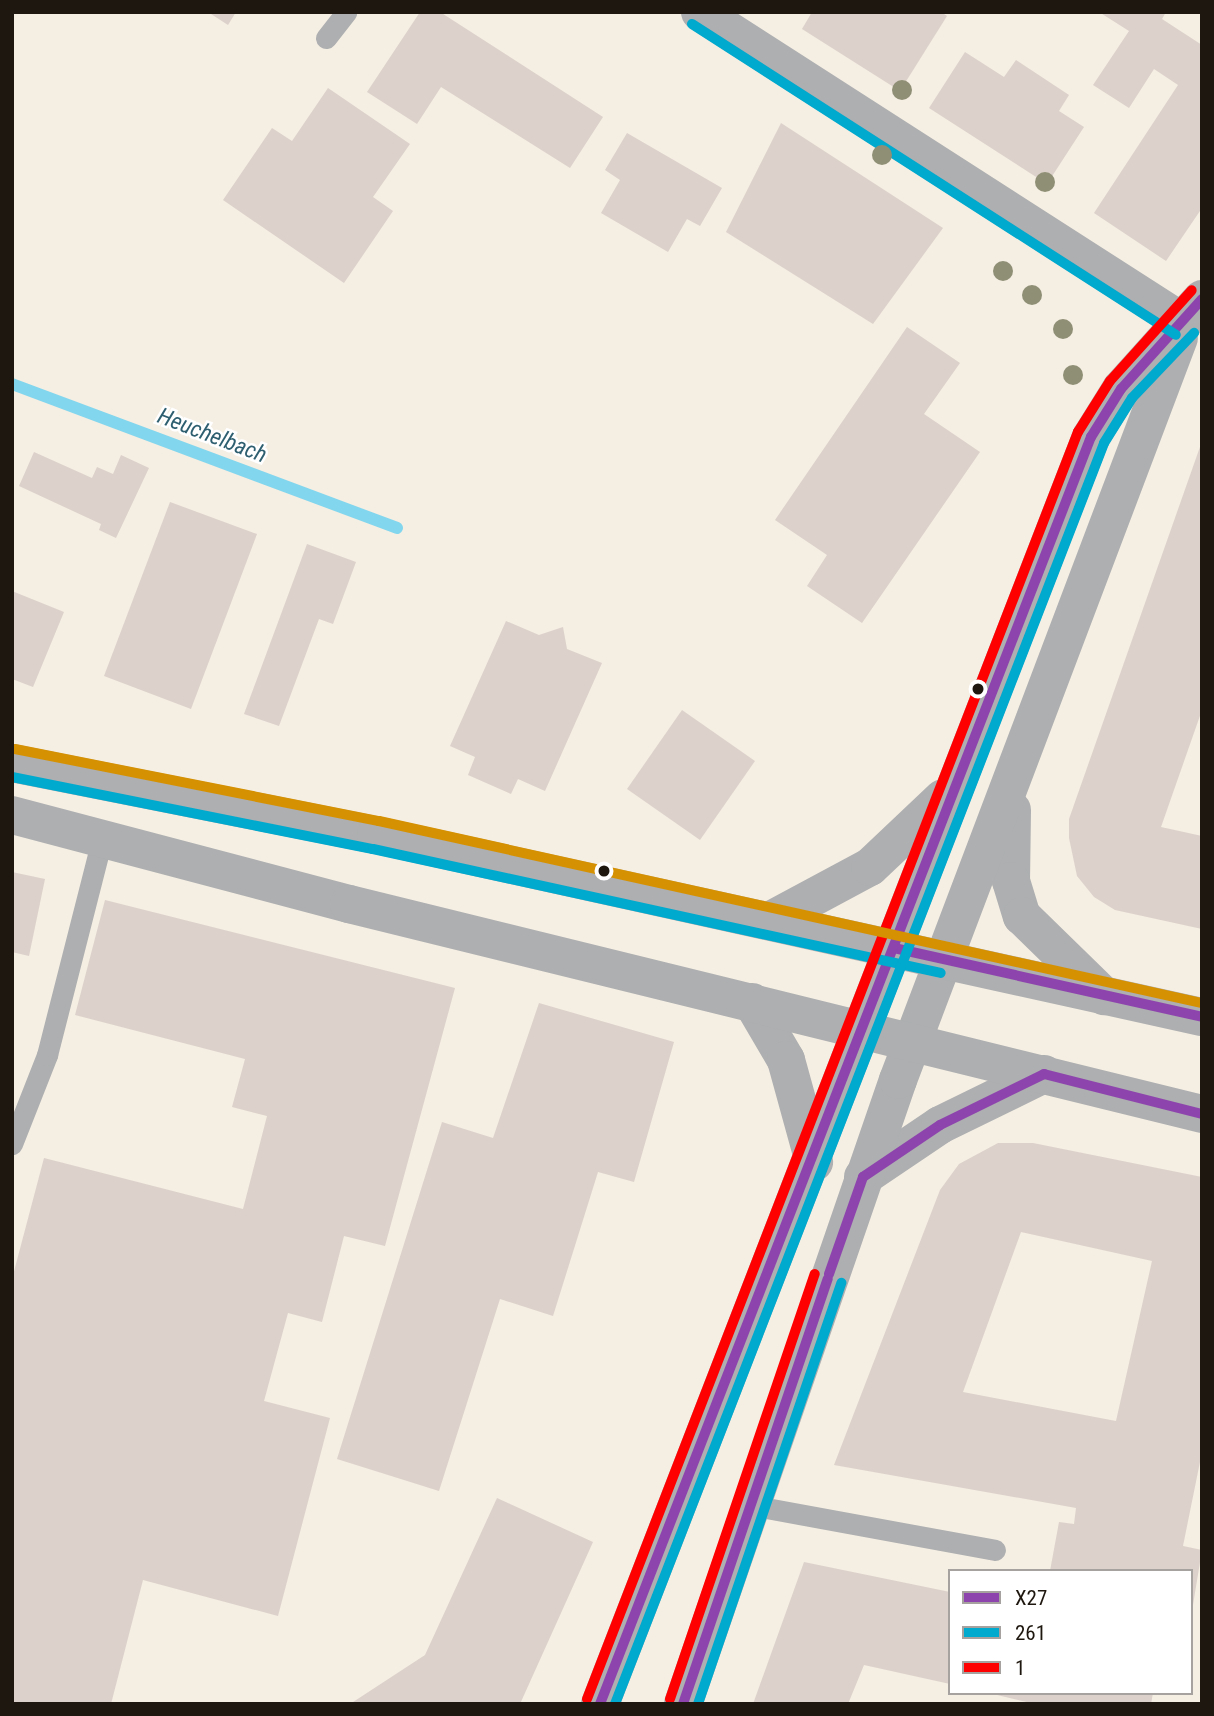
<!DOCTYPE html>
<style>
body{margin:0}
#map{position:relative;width:1214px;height:1716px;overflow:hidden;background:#f5eee3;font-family:"Roboto Condensed",sans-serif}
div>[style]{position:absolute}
.stream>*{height:12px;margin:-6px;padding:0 6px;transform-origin:6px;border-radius:6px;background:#82d6ed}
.building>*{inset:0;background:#dcd2cb}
.service>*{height:21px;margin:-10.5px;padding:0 10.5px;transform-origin:10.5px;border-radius:10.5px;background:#adafb0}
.minor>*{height:38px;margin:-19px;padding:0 19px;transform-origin:19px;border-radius:19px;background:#adafb0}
.tertiary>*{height:38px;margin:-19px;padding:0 19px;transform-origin:19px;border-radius:19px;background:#adafb0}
.bus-1>*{height:10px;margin:-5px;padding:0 5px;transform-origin:5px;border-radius:5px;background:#8e44ad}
.bus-2>*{height:10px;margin:-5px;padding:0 5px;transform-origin:5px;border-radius:5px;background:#00a9ce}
.bus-3>*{height:10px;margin:-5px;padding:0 5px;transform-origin:5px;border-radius:5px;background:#f00}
.bus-4>*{height:10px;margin:-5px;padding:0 5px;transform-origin:5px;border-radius:5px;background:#d69102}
.trees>*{width:20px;height:20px;margin:-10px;border-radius:50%;background:#8f8f76}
.dots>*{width:19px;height:19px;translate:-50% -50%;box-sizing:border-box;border:4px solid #fff;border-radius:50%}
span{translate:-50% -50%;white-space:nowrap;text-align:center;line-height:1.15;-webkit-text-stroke:5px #fff;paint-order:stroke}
.water-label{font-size:23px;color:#2e5f70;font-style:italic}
.frame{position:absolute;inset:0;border:14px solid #1e170f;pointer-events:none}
.legend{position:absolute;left:948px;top:1569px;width:245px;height:126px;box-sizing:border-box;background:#fff;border:2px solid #a5a29f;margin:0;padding:9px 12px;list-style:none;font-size:21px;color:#1e170f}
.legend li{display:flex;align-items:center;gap:14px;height:35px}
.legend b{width:35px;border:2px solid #a5a29f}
</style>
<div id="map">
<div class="stream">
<i style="left:12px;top:384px;width:411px;rotate:20.5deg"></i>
</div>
<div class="building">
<i style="clip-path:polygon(208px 12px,236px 12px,228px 25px)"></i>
<i style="clip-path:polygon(420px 12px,440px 12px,603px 117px,570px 168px,441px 87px,417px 124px,367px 92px)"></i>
<i style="clip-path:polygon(812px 12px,941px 12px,947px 16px,900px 91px,802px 29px)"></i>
<i style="clip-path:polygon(1099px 12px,1166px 12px,1162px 19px,1202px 45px,1202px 208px,1166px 261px,1094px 213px,1178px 85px,1154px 69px,1129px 108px,1093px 85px,1129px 31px)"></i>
<i style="clip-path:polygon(965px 52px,1004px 77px,1016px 60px,1069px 95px,1059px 111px,1084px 127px,1047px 184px,929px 108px)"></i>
<i style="clip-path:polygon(328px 88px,410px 144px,373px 197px,393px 211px,344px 283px,223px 200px,272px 128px,292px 141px)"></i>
<i style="clip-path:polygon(781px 123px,943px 228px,873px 324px,726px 232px)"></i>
<i style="clip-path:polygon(627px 133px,722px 188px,700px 226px,687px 219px,668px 252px,601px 213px,620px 180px,605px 170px)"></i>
<i style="clip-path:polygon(907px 327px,960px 363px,924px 414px,980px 452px,862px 623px,807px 586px,827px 555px,775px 520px)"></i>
<i style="clip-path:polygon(1201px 444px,1202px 710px,1161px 827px,1202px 836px,1202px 929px,1115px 910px,1094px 897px,1077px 876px,1069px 838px,1069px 819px)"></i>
<i style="clip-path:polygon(34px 452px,92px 478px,97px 467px,113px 474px,121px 455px,149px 468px,116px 538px,99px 530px,101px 524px,19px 486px)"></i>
<i style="clip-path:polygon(170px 502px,257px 534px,191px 709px,104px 676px)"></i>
<i style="clip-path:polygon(307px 544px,356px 562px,333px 624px,319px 619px,279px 726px,244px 714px)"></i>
<i style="clip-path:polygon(12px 591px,64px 612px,33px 687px,12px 679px)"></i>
<i style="clip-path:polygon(506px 621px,539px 635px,563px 627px,567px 649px,602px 663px,545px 791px,518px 779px,511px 794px,468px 775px,475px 757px,450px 746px)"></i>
<i style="clip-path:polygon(682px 710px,755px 761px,700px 840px,627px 789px)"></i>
<i style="clip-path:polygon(12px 872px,45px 879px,29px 956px,12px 952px)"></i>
<i style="clip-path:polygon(105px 900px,455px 988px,385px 1246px,344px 1236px,322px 1322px,288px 1313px,264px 1401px,330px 1418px,278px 1616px,143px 1580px,111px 1704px,12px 1704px,12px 1279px,44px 1158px,243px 1209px,267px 1116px,232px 1107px,245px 1059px,75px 1015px)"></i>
<i style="clip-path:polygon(539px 1003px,674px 1042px,634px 1182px,598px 1172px,553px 1316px,500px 1299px,439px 1491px,337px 1459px,442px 1122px,493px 1138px)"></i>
<i style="clip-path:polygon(evenodd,998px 1143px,1033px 1143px,1202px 1177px,1202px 1452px,1183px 1546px,1202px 1550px,1192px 1611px,1191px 1571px,1050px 1571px,1059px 1522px,1074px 1524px,1076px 1508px,834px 1465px,940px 1190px,959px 1164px,998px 1143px,1021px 1232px,1152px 1261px,1116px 1421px,963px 1392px,1021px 1232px)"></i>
<i style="clip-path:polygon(497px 1498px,593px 1542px,520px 1704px,350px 1704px,425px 1655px)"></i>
<i style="clip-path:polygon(804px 1562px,950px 1592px,950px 1684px,864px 1665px,848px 1704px,753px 1704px)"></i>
<i style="clip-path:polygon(1153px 1693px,1151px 1704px,1035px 1704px,993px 1694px)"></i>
</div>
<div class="service">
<i style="left:326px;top:38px;width:33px;rotate:-52deg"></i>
<i style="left:12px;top:1144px;width:96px;rotate:-68.5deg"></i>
<i style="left:47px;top:1055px;width:223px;rotate:-75.7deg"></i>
<i style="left:750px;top:1505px;width:249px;rotate:10.4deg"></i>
</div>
<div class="minor">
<i style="left:700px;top:12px;width:575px;rotate:32.72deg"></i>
<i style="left:1012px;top:810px;width:71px;rotate:90.8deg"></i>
<i style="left:1011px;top:881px;width:37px;rotate:73deg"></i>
<i style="left:1022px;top:916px;width:115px;rotate:44.3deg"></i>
<i style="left:771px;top:920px;width:112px;rotate:-28.2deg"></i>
<i style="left:870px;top:867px;width:100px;rotate:-43.4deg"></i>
<i style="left:752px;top:1002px;width:67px;rotate:59.6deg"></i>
<i style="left:786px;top:1060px;width:106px;rotate:74.6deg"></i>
<i style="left:863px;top:1177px;width:93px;rotate:-34deg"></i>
<i style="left:940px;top:1125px;width:116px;rotate:-26.1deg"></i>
<i style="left:600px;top:1704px;width:1359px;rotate:-68.82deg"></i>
<i style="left:1091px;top:437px;width:57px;rotate:-58deg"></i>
<i style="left:1121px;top:389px;width:121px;rotate:-48deg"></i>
<i style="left:683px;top:1704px;width:660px;rotate:-70.99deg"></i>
<i style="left:898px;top:1080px;width:793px;rotate:-69.26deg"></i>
</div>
<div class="tertiary">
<i style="left:12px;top:763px;width:371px;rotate:11.2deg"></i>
<i style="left:376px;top:835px;width:846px;rotate:12.43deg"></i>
<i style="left:12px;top:815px;width:349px;rotate:14.8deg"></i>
<i style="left:349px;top:904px;width:878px;rotate:13.83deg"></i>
</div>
<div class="bus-1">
<i style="left:894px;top:948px;width:316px;rotate:12.6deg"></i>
<i style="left:1044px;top:1074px;width:163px;rotate:14.2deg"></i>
<i style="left:829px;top:1274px;width:103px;rotate:-70.7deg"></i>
<i style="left:863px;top:1177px;width:93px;rotate:-34deg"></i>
<i style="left:940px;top:1125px;width:116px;rotate:-26.1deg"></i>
<i style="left:600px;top:1704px;width:1359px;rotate:-68.82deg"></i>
<i style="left:1091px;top:437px;width:57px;rotate:-58deg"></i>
<i style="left:1121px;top:389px;width:121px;rotate:-48deg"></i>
<i style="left:683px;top:1704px;width:449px;rotate:-71.2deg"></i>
</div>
<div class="bus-2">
<i style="left:692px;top:24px;width:575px;rotate:32.72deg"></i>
<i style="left:12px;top:777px;width:368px;rotate:11.3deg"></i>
<i style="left:373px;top:849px;width:581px;rotate:12.32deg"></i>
<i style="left:615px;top:1704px;width:1352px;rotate:-68.8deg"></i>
<i style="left:1104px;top:443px;width:53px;rotate:-58.1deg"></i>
<i style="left:1132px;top:398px;width:90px;rotate:-46.4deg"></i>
<i style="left:698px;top:1704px;width:445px;rotate:-71.2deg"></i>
</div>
<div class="bus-3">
<i style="left:587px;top:1699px;width:1359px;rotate:-68.82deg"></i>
<i style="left:1078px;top:432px;width:60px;rotate:-57.9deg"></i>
<i style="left:1110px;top:381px;width:122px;rotate:-48deg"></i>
<i style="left:670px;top:1699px;width:449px;rotate:-71.2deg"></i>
</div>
<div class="bus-4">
<i style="left:15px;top:749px;width:371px;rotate:11.2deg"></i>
<i style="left:379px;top:821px;width:843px;rotate:12.47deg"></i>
</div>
<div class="trees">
<i style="left:902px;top:90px"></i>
<i style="left:882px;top:155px"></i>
<i style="left:1045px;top:182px"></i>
<i style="left:1003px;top:271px"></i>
<i style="left:1032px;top:295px"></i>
<i style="left:1063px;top:329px"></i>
<i style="left:1073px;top:375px"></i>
</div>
<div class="dots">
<i style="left:978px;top:689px;background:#1e170f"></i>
<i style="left:604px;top:871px;background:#1e170f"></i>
</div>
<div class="water-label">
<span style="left:212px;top:436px;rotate:21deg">Heuchelbach</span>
</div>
<div class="frame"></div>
<ul class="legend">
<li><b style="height:9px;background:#8e44ad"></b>X27</li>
<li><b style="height:9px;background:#00a9ce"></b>261</li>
<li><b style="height:9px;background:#f00"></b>1</li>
</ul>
</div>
